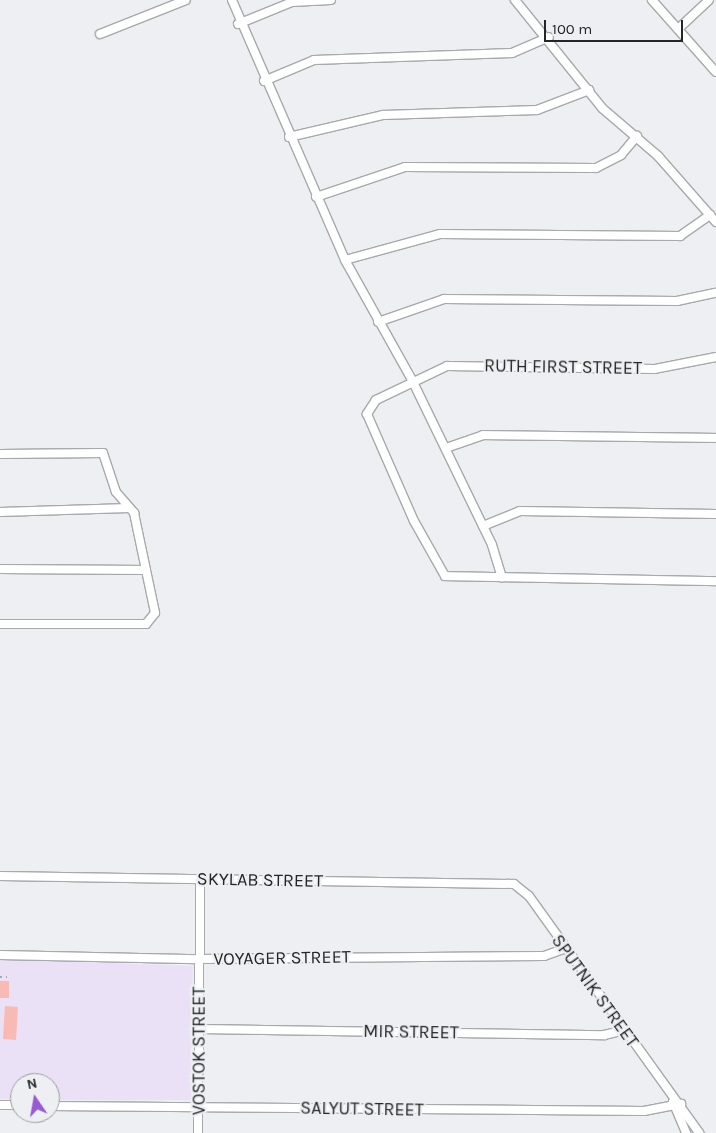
<!DOCTYPE html>
<style>
body{margin:0}
#map{position:relative;width:716px;height:1133px;overflow:hidden;background:#edeff2;font-family:Karla,sans-serif}
div>[style]{position:absolute}
.education>*{inset:0;background:#eae1f6}
.building>*{inset:0;background:#f9bab5}
.path>*{height:2px;margin-top:-1px;transform-origin:0;background:repeating-linear-gradient(90deg,#a9aaac 0 2.5px,transparent 0 6.5px)}
.roads{filter:drop-shadow(1px 0 #a7a9ac) drop-shadow(-1px 0 #a7a9ac) drop-shadow(0 1px #a7a9ac) drop-shadow(0 -1px #a7a9ac)}
.street>*{height:8px;margin:-4px;padding:0 4px;transform-origin:4px;border-radius:4px;background:#fff}
span{translate:-50% -50%;white-space:nowrap;text-align:center;line-height:1.15;-webkit-text-stroke:4.5px #edeff2;paint-order:stroke}
.street-label{font-size:18px;color:#252526}
.north{position:absolute;left:10px;top:1073px;width:50px;height:50px;box-sizing:border-box;background:#edeff2;border:1px solid #9d9ea0;border-radius:50%;rotate:348deg;font-size:14px;font-weight:700;line-height:20px;text-align:center;color:#252526}
.north::after{content:'';display:block;margin:auto;width:18px;height:22px;background:#965bd3;clip-path:polygon(50% 0,100% 100%,50% 72%,0 100%)}
.scale{position:absolute;left:544px;top:20px;width:139px;height:22px;box-sizing:border-box;border:2px solid #252526;border-top:0;padding-left:6px;font-size:15px;line-height:18px;white-space:nowrap;color:#252526;-webkit-text-stroke:4px #edeff2;paint-order:stroke}
</style>
<div id="map">
<div class="education">
<i style="clip-path:polygon(0 959px,193px 966px,191px 1100px,50px 1100px,50px 1083px,20px 1083px,20px 1099px,0 1099px)"></i>
</div>
<div class="building">
<i style="clip-path:polygon(0 981px,9px 981px,9px 998px,0 998px)"></i>
<i style="clip-path:polygon(5px 1006px,18px 1007px,16px 1040px,3px 1039px)"></i>
</div>
<div class="path">
<i style="left:0;top:977px;width:7px"></i>
</div>
<div class="roads">
<div class="street">
<i style="left:232px;top:0;width:283px;rotate:66.5deg"></i>
<i style="left:345px;top:260px;width:137px;rotate:60.8deg"></i>
<i style="left:412px;top:380px;width:183px;rotate:64.1deg"></i>
<i style="left:492px;top:545px;width:34px;rotate:73deg"></i>
<i style="left:515px;top:0;width:139px;rotate:51.1deg"></i>
<i style="left:602px;top:108px;width:74px;rotate:40.6deg"></i>
<i style="left:658px;top:156px;width:88px;rotate:48.7deg"></i>
<i style="left:652px;top:0;width:96px;rotate:48.4deg"></i>
<i style="left:238px;top:24px;width:58px;rotate:-22.2deg"></i>
<i style="left:292px;top:2px;width:39px;rotate:-3deg"></i>
<i style="left:678px;top:29px;width:42px;rotate:-43.1deg"></i>
<i style="left:100px;top:34px;width:92px;rotate:-21.6deg"></i>
<i style="left:264px;top:81px;width:54px;rotate:-22.8deg"></i>
<i style="left:314px;top:60px;width:198px;rotate:-2deg"></i>
<i style="left:512px;top:53px;width:40px;rotate:-23.4deg"></i>
<i style="left:289px;top:137px;width:97px;rotate:-13.2deg"></i>
<i style="left:383px;top:115px;width:154px;rotate:-1.9deg"></i>
<i style="left:537px;top:110px;width:56px;rotate:-21deg"></i>
<i style="left:316px;top:197px;width:94px;rotate:-18.6deg"></i>
<i style="left:405px;top:167px;width:191px;rotate:0.3deg"></i>
<i style="left:596px;top:168px;width:28px;rotate:-27deg"></i>
<i style="left:621px;top:155px;width:25px;rotate:-50deg"></i>
<i style="left:345px;top:260px;width:98px;rotate:-15.3deg"></i>
<i style="left:440px;top:234px;width:240px;rotate:0.5deg"></i>
<i style="left:680px;top:236px;width:37px;rotate:-35deg"></i>
<i style="left:378px;top:322px;width:70px;rotate:-19.2deg"></i>
<i style="left:444px;top:299px;width:233px;rotate:0.5deg"></i>
<i style="left:677px;top:301px;width:40px;rotate:-12deg"></i>
<i style="left:716px;top:357px;width:62px;rotate:168.9deg"></i>
<i style="left:655px;top:369px;width:208px;rotate:-179.2deg"></i>
<i style="left:447px;top:366px;width:79px;rotate:154.4deg"></i>
<i style="left:376px;top:400px;width:17px;rotate:123deg"></i>
<i style="left:367px;top:414px;width:117px;rotate:66.3deg"></i>
<i style="left:414px;top:521px;width:63px;rotate:60.6deg"></i>
<i style="left:445px;top:576px;width:271px;rotate:1.1deg"></i>
<i style="left:446px;top:448px;width:39px;rotate:-19deg"></i>
<i style="left:483px;top:435px;width:233px;rotate:0.7deg"></i>
<i style="left:0;top:454px;width:103px;rotate:-0.6deg"></i>
<i style="left:103px;top:453px;width:41px;rotate:71.6deg"></i>
<i style="left:116px;top:492px;width:28px;rotate:49deg"></i>
<i style="left:134px;top:513px;width:102px;rotate:78.1deg"></i>
<i style="left:155px;top:613px;width:14px;rotate:129deg"></i>
<i style="left:146px;top:624px;width:146px;rotate:180deg"></i>
<i style="left:0;top:512px;width:129px;rotate:-1.8deg"></i>
<i style="left:483px;top:526px;width:40px;rotate:-22deg"></i>
<i style="left:520px;top:511px;width:196px;rotate:0.9deg"></i>
<i style="left:0;top:569px;width:146px;rotate:0.4deg"></i>
<i style="left:0;top:876px;width:514px;rotate:0.89deg"></i>
<i style="left:514px;top:884px;width:19px;rotate:39deg"></i>
<i style="left:529px;top:896px;width:292px;rotate:54.3deg"></i>
<i style="left:0;top:955px;width:199px;rotate:1.2deg"></i>
<i style="left:199px;top:959px;width:345px;rotate:-0.5deg"></i>
<i style="left:544px;top:956px;width:20px;rotate:-20deg"></i>
<i style="left:200px;top:1029px;width:404px;rotate:0.9deg"></i>
<i style="left:604px;top:1035px;width:18px;rotate:-13deg"></i>
<i style="left:673px;top:1102px;width:34px;rotate:67deg"></i>
<i style="left:0;top:1105px;width:20px"></i>
<i style="left:50px;top:1106px;width:594px;rotate:0.48deg"></i>
<i style="left:644px;top:1111px;width:38px;rotate:-11deg"></i>
<i style="left:198px;top:1133px;width:254px;rotate:-89.5deg"></i>
</div>
</div>
<div class="street-label">
<span style="left:563px;top:367px;rotate:1deg">RUTH FIRST STREET</span>
<span style="left:260px;top:880px;rotate:1deg">SKYLAB STREET</span>
<span style="left:282px;top:958px;rotate:-1deg">VOYAGER STREET</span>
<span style="left:595px;top:991px;rotate:54deg">SPUTNIK STREET</span>
<span style="left:411px;top:1032px;rotate:1deg">MIR STREET</span>
<span style="left:199px;top:1051px;rotate:-90deg">VOSTOK STREET</span>
<span style="left:362px;top:1109px;rotate:1deg">SALYUT STREET</span>
</div>
<div class="north">N</div>
<div class="scale">100 m</div>
</div>
